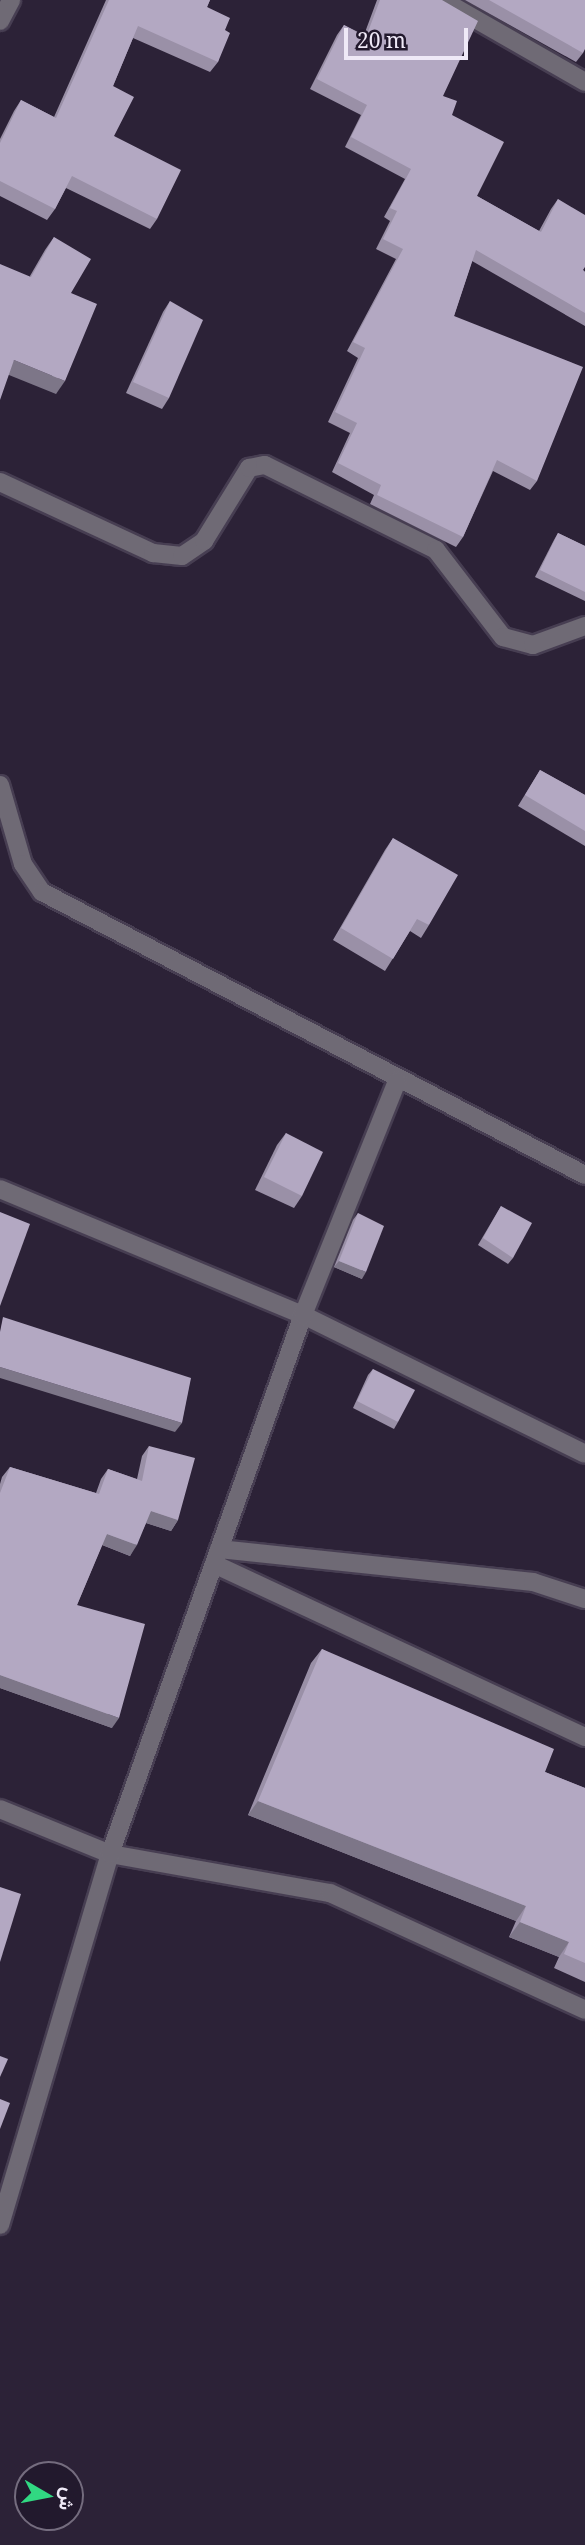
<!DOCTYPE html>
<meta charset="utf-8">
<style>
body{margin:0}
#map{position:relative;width:585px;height:2545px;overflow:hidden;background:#2c2237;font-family:"Noto Serif",Vazirmatn,serif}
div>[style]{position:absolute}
.roads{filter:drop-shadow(2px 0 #473e52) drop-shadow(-2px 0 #473e52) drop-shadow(0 2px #473e52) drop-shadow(0 -2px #473e52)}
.minor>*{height:18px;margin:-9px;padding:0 9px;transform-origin:9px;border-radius:9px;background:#6f6a75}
.wall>*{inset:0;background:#9a90a7}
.shaded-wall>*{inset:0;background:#7d7688}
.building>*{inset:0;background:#b3a8c2}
span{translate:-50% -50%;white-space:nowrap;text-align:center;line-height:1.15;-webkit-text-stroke:7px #22192d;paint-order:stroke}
.north{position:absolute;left:14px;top:2461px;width:70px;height:70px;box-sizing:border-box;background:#22192d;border:2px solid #746c7e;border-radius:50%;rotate:100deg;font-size:19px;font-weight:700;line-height:28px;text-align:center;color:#efe9f7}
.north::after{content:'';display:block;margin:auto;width:24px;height:32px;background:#31d882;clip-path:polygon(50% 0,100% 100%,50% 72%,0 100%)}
.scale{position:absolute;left:344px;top:28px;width:124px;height:32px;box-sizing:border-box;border:4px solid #efe9f7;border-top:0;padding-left:9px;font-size:21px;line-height:24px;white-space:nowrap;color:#efe9f7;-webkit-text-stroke:5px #22192d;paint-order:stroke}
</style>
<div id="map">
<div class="roads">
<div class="minor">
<i style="left:442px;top:0;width:165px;rotate:29.8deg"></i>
<i style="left:0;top:21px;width:24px;rotate:-62deg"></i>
<i style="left:0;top:482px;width:169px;rotate:24.9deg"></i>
<i style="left:153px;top:553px;width:29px;rotate:6deg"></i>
<i style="left:182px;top:556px;width:27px;rotate:-34deg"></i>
<i style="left:204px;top:541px;width:86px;rotate:-58.3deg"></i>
<i style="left:249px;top:468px;width:16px;rotate:-11deg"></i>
<i style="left:265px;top:465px;width:191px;rotate:26.4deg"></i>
<i style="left:436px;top:550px;width:110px;rotate:52.4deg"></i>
<i style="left:503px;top:637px;width:31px;rotate:15deg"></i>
<i style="left:533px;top:645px;width:55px;rotate:-20.1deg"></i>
<i style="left:0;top:785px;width:82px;rotate:73.8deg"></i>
<i style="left:23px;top:864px;width:34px;rotate:56deg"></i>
<i style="left:42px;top:892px;width:612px;rotate:27.53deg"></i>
<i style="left:0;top:1189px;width:328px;rotate:22.6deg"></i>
<i style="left:303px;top:1315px;width:314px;rotate:26.2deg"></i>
<i style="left:219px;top:1549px;width:316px;rotate:6deg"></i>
<i style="left:533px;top:1582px;width:55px;rotate:18.1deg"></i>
<i style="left:214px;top:1564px;width:409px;rotate:25deg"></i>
<i style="left:0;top:1809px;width:119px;rotate:22.2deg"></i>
<i style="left:110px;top:1854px;width:223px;rotate:10.1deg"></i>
<i style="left:330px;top:1893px;width:281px;rotate:24.6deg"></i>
<i style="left:0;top:2225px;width:387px;rotate:-73.5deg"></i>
<i style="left:110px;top:1854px;width:573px;rotate:-70.3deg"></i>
<i style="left:303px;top:1315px;width:252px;rotate:-68.1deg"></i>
</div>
</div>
<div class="wall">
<i style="clip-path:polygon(106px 0,210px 0,207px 7px,225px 30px,218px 62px,210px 72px,133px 38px,113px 86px,114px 136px,157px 219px,150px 229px,66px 188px,55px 209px,47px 220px,0 196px,0 139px,14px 111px,21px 100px,54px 117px)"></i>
<i style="clip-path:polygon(377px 0,442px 0,443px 96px,452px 115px,477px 196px,539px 231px,551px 209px,558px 199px,583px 270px,585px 272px,585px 326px,472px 261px,454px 316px,537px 481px,530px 490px,493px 471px,463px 537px,456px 547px,370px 504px,374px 495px,332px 472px,350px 433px,328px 422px,358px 358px,347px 351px,396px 259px,376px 249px,390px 221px,384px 217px,405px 179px,345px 147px,361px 115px,310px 89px,337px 35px,344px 25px,364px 35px)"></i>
<i style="clip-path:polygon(465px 0,585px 0,583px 53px,576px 62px)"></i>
<i style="clip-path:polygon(54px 237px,71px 293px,56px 394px,30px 276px,45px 250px)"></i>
<i style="clip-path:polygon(170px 301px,169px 398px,162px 409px,126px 393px,163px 312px)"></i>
<i style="clip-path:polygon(558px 533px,585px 546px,585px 601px,535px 577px,554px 540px)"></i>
<i style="clip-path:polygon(540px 770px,585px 795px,585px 846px,518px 806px)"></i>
<i style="clip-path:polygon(393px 838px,429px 925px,421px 938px,410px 931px,385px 971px,333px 940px,385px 850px)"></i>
<i style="clip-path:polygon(286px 1133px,302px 1196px,294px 1208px,255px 1190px,277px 1145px)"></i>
<i style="clip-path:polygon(501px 1206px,513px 1258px,508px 1264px,478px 1245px)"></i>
<i style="clip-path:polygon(358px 1213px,362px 1279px,334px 1267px,353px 1220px)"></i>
<i style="clip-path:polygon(373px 1369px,398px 1422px,394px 1429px,353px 1408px,368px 1375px)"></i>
<i style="clip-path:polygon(149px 1446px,178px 1520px,171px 1531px,146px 1523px,130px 1556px,102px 1545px,77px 1605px,112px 1728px,0 1688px,0 1484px,2px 1477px,10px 1467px,96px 1493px,101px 1479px,108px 1469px,137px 1479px,142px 1456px)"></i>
<i style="clip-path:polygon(322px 1649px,545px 1772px,585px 1788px,585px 1982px,554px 1968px,559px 1957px,509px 1937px,516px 1921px,248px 1815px,311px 1663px)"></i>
</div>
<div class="shaded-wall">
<i style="clip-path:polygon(14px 360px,65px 381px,56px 394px,4px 373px)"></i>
<i style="clip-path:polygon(339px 1261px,366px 1272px,362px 1279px,334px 1267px)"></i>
<i style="clip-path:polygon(0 1367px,182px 1423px,175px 1432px,0 1378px)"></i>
<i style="clip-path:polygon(151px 1511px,178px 1520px,171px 1531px,143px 1522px)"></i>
<i style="clip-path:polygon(107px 1534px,137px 1545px,130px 1556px,100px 1544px)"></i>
<i style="clip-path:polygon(0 1675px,119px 1718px,112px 1728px,0 1688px)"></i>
<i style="clip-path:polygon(258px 1801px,526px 1906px,516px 1921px,248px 1815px)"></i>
<i style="clip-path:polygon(520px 1922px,569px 1942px,559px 1957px,509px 1937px)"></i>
</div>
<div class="building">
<i style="clip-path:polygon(109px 0,210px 0,207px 7px,230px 18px,225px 30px,230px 33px,218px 62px,138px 26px,113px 86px,134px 97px,114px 136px,181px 170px,157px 219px,72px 176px,55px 209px,0 181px,0 143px,21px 100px,56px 118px)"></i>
<i style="clip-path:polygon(380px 0,442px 0,478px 21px,443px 96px,457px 101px,452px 115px,504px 142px,477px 196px,541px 232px,558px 199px,585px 215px,585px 267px,583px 270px,585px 272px,585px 313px,476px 250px,454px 316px,583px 367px,537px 481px,497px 460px,463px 537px,377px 495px,381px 485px,338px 463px,357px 423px,335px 412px,365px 348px,353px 342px,403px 249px,383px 239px,397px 211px,390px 208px,411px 169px,351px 137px,367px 105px,317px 79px,344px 25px,366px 37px)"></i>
<i style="clip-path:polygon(489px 0,585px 0,585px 49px,583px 53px)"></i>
<i style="clip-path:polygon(54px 237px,91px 259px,71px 293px,97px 304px,65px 381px,14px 360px,0 400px,0 264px,31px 277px)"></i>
<i style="clip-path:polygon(170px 301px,203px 320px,169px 398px,133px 382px)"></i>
<i style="clip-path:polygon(558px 533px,585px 546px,585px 592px,540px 570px)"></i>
<i style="clip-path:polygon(540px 770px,585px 795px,585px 831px,525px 795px)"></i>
<i style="clip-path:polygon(393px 838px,458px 875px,429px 925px,417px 919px,393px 959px,341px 928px)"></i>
<i style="clip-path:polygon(286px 1133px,323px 1152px,302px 1196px,264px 1177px)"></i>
<i style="clip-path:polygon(501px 1206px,532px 1223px,513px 1258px,483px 1238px)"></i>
<i style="clip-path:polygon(0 1212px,30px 1224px,0 1306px)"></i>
<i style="clip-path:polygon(358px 1213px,384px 1226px,366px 1272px,339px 1261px)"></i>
<i style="clip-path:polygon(3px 1317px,191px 1378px,182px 1423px,0 1367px,0 1332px)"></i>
<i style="clip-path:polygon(373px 1369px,415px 1390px,398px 1422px,357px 1401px)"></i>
<i style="clip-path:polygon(149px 1446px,195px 1458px,178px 1520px,151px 1511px,137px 1545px,107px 1534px,77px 1605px,145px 1624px,119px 1718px,0 1675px,0 1493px,10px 1467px,99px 1494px,108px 1469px,142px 1481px)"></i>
<i style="clip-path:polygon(322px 1649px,554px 1749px,545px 1772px,585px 1788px,585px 1963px,564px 1954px,569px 1942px,520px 1922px,526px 1906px,258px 1801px)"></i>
<i style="clip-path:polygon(0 1887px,21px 1894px,0 1962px)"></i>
<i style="clip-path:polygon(0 2056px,8px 2059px,0 2077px)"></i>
<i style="clip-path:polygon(0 2099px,10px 2103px,0 2129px)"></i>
</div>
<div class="north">ش</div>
<div class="scale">20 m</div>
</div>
